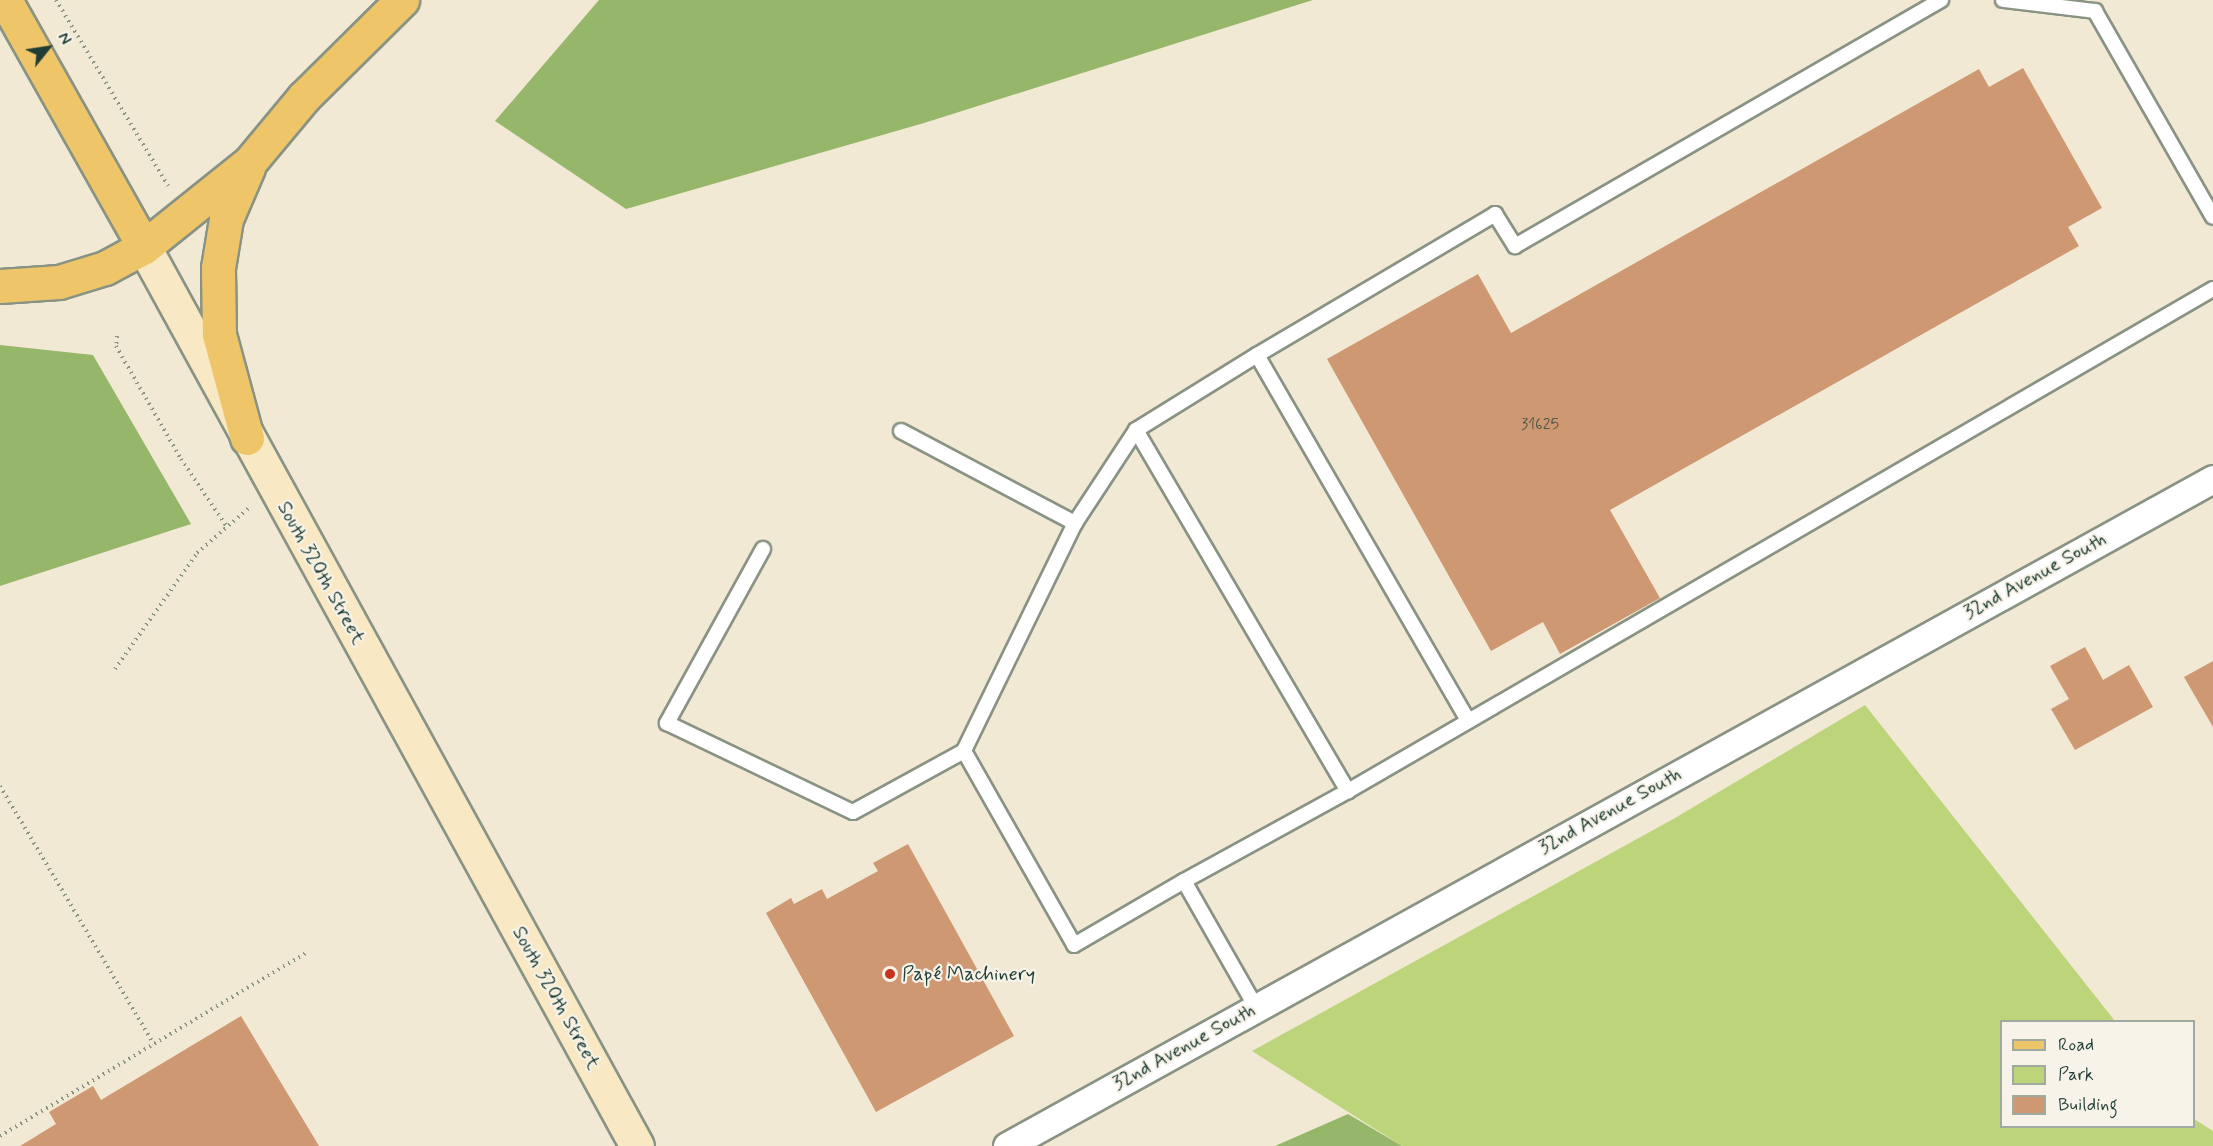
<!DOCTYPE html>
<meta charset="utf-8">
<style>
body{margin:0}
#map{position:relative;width:2213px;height:1146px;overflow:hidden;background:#f2e9d4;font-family:Mynerve,sans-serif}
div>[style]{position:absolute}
.green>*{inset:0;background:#bdd57a}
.forest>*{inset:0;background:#96b66a}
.building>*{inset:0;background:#ce9873}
.path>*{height:4px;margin-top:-2px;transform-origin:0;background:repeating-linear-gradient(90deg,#889384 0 1.5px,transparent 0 6px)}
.roads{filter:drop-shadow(2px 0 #889384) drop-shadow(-2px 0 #889384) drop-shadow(0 2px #889384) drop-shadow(0 -2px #889384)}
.service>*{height:14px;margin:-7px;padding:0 7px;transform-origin:7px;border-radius:7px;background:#fff}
.minor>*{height:27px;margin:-13.5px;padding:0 13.5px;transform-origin:13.5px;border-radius:13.5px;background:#fff}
.secondary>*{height:33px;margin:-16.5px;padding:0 16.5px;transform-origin:16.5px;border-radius:16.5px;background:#f8e8c3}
.primary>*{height:33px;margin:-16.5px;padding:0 16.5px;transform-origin:16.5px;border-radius:16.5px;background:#eec569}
.motorway>*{height:33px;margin:-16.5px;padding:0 16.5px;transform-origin:16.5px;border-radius:16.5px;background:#eec569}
.dots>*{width:16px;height:16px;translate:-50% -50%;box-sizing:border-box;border:3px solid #f7f3e8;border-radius:50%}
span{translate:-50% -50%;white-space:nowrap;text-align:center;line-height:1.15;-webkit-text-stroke:4.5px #f7f3e8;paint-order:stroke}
.number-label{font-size:16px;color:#4b5444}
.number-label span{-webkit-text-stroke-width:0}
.street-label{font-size:20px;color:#1f3d34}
.poi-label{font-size:20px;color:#1f3d34}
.left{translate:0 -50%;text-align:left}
.legend{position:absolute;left:2000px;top:1020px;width:195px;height:108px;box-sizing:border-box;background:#f7f3e8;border:2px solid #a1aaa0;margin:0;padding:8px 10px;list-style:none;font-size:18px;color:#1f3d34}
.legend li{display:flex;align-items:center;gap:12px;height:30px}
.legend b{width:30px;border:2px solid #a1aaa0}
.north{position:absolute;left:18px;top:18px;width:60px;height:60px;-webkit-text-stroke:4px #f7f3e8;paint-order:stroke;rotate:60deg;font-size:16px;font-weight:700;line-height:24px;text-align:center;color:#1f3d34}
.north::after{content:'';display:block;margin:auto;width:21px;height:27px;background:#1f3d34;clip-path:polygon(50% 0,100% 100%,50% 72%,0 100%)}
</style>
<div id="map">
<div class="green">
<i style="clip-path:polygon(1865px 705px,2115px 1021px,2002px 1022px,2002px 1126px,2194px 1126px,2194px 1119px,2213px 1131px,2213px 1146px,1402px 1146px,1252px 1051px,1675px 818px)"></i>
</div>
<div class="forest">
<i style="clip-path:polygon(599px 0,1313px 0,924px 123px,626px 209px,495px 121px)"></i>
<i style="clip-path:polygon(0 345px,93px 355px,191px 524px,0 586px)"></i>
<i style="clip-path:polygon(1348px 1114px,1402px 1146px,1275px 1146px)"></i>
</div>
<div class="building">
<i style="clip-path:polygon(2023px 68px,2102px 208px,2068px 227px,2079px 246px,1610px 510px,1660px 598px,1560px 654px,1543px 622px,1491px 651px,1327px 359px,1478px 274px,1511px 333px,1979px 69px,1989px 87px)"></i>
<i style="clip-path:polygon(2085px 647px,2103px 680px,2129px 665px,2153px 707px,2075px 750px,2051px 709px,2069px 699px,2050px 666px)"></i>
<i style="clip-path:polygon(2213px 661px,2213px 727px,2184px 677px)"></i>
<i style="clip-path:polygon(908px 844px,1014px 1036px,876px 1112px,766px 913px,791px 898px,794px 904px,822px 889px,827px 899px,878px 871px,873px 863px)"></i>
<i style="clip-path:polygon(241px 1016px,319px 1146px,20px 1146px,56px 1124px,49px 1112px,93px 1086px,101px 1100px)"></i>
</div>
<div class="path">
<i style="left:56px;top:0;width:217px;rotate:58.9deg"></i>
<i style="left:117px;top:336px;width:10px;rotate:96deg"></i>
<i style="left:116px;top:346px;width:130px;rotate:60.1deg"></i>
<i style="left:181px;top:459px;width:82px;rotate:55.9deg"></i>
<i style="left:115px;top:669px;width:142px;rotate:-54.7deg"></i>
<i style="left:197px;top:553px;width:70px;rotate:-41deg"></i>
<i style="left:0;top:786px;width:300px;rotate:59.2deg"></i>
<i style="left:0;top:1136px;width:357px;rotate:-30.9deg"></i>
</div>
<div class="roads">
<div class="service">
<i style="left:2003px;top:0;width:93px;rotate:6.8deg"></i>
<i style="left:2095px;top:11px;width:237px;rotate:60.2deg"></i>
<i style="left:1257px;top:355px;width:420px;rotate:60deg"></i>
<i style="left:1136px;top:430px;width:419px;rotate:59.6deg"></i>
<i style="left:901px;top:431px;width:197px;rotate:27.9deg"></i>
<i style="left:1075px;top:523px;width:254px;rotate:116deg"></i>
<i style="left:964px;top:751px;width:223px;rotate:60.4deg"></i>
<i style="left:1074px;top:945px;width:127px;rotate:-30.2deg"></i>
<i style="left:1184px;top:881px;width:145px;rotate:60.3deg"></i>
<i style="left:1075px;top:523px;width:111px;rotate:-56.7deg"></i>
<i style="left:1136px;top:430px;width:142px;rotate:-31.8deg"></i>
<i style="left:1257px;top:355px;width:277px;rotate:-30.6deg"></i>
<i style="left:1495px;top:214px;width:38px;rotate:58deg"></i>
<i style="left:1515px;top:246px;width:492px;rotate:-30deg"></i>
<i style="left:763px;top:549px;width:199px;rotate:118.9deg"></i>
<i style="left:667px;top:723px;width:206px;rotate:25.6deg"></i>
<i style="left:853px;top:812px;width:127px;rotate:-28.8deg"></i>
<i style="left:1184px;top:881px;width:187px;rotate:-28.8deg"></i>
<i style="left:1348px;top:791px;width:1000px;rotate:-30.13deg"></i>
</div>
<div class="minor">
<i style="left:1007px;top:1146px;width:1378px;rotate:-28.95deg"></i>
</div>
<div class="secondary">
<i style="left:144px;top:247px;width:1025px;rotate:61.26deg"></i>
</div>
<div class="primary">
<i style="left:5px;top:0;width:283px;rotate:60.6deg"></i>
</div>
<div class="motorway">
<i style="left:0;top:286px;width:59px;rotate:-3.9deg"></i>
<i style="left:59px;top:282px;width:48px;rotate:-16.9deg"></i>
<i style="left:105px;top:268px;width:44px;rotate:-28.3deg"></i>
<i style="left:144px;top:247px;width:134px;rotate:-38.7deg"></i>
<i style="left:249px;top:163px;width:86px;rotate:-50.2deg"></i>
<i style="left:304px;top:97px;width:138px;rotate:-44.7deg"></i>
<i style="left:247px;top:438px;width:108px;rotate:-105.1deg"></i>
<i style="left:219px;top:334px;width:66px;rotate:-90.9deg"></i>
<i style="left:218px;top:268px;width:50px;rotate:-80.7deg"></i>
<i style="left:226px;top:219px;width:56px;rotate:-66.7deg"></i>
</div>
</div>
<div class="dots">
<i style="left:890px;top:974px;background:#c8321e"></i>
</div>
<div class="number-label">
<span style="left:1540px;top:425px">31625</span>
</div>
<div class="street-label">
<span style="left:321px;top:573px;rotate:61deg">South 320th Street</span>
<span style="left:2035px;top:576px;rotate:-29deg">32nd Avenue South</span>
<span style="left:1610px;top:811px;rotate:-29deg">32nd Avenue South</span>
<span style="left:556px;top:998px;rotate:61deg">South 320th Street</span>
<span style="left:1184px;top:1047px;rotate:-29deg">32nd Avenue South</span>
</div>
<div class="poi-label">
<span class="left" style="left:902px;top:974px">Papé Machinery</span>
</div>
<ul class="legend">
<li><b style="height:8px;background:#eec569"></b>Road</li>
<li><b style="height:16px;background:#bdd57a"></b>Park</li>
<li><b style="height:16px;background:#ce9873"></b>Building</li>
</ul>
<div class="north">N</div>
</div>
